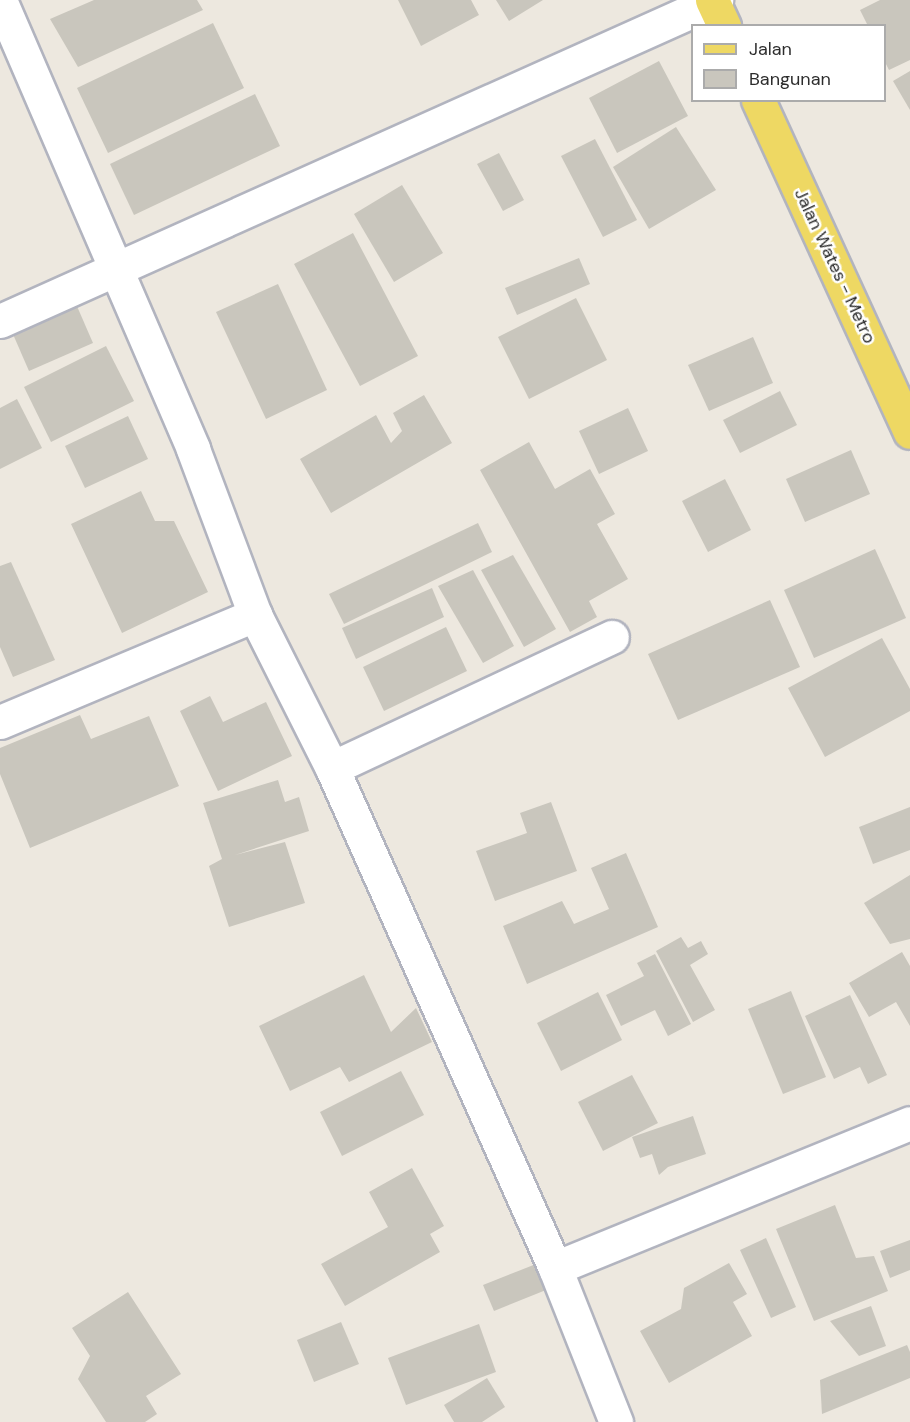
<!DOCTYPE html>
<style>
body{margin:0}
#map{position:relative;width:910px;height:1422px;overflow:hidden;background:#ede8df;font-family:"DM Sans",sans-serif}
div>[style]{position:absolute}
.building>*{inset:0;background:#c9c6bd}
.roads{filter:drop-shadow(2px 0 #b2b4bf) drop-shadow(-2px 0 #b2b4bf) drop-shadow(0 2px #b2b4bf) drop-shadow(0 -2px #b2b4bf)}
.minor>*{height:33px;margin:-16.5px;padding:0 16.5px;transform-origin:16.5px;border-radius:16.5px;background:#fff}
.major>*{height:33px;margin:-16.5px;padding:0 16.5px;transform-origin:16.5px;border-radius:16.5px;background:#eed863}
span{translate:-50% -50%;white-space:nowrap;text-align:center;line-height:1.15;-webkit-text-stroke:5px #fff;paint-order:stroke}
.street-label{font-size:18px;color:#2c2c2c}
.legend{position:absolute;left:691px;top:24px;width:195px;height:78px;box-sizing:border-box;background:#fff;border:2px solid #ababab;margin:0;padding:8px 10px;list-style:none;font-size:18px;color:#2c2c2c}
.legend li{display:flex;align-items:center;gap:12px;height:30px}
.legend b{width:30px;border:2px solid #ababab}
</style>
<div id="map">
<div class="building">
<i style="clip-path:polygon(94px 0,197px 0,203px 10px,78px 67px,50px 19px)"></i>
<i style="clip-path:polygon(398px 0,471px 0,479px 15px,421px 46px)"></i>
<i style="clip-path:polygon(496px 0,543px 0,509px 21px)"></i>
<i style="clip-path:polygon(880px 0,910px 0,910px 60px,889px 70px,884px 60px,884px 26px,868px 26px,860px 10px)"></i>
<i style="clip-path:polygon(213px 23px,244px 88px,108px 153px,77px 88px)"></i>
<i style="clip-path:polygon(659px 61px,688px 116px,617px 153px,589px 98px)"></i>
<i style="clip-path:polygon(910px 71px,910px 110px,893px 81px)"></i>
<i style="clip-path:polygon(255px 94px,280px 146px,134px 215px,110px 164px)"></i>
<i style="clip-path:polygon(676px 127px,716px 190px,649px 229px,613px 167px)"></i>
<i style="clip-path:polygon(595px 139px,637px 220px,603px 237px,561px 156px)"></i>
<i style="clip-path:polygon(499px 153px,524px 200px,503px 211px,477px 164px)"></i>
<i style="clip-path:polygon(402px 185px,443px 253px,394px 282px,354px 214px)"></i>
<i style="clip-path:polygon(353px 233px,418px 356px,360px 386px,294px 264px)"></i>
<i style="clip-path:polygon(579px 258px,590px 284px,517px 315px,505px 288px)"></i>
<i style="clip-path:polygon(278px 284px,327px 390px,266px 419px,216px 312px)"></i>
<i style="clip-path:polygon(576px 298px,607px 360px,529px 399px,498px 337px)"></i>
<i style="clip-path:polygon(76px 304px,93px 343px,29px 371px,12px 332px)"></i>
<i style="clip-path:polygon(753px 337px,773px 383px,709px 411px,688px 365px)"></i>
<i style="clip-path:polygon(106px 346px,134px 401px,51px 442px,24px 387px)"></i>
<i style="clip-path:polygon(780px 391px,797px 425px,740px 453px,723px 420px)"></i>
<i style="clip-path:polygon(424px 395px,452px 443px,331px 513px,300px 459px,376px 415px,391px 443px,402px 431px,393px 413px)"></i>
<i style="clip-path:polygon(17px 399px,42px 448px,0 469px,0 408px)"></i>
<i style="clip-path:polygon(628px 408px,648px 451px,599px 474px,579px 431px)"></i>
<i style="clip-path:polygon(128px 416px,148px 459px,85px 488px,65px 446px)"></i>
<i style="clip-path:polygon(529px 442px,555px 489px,590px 469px,615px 514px,597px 524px,628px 579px,589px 601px,597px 617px,570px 632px,480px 470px)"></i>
<i style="clip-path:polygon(851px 450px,870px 494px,805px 522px,786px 479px)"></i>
<i style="clip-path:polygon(725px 479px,751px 530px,708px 552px,682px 501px)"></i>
<i style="clip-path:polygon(141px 491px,155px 521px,174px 521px,208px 592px,122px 633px,71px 524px)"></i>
<i style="clip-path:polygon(478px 523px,492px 552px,344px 624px,329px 594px)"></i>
<i style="clip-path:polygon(875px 549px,906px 618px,814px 658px,784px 590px)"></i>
<i style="clip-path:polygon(513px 555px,556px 629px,524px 647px,481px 570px)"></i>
<i style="clip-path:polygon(11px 562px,55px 660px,13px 677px,0 647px,0 566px)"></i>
<i style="clip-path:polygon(473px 570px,514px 646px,483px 663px,438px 586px)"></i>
<i style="clip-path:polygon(432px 588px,444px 617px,356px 659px,342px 628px)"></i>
<i style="clip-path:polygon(770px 600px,800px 667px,678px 720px,648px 654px)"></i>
<i style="clip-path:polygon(446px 627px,467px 671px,384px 711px,363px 667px)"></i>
<i style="clip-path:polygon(882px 638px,910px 689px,910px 711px,825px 757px,788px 688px)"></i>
<i style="clip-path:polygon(210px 696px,223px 722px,266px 702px,292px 756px,218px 791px,180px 711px)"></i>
<i style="clip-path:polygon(80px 715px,91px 739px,149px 716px,179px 786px,30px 848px,0 774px,0 748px)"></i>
<i style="clip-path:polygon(278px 780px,285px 802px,299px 797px,309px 831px,235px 855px,285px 842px,305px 903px,229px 927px,209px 866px,222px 859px,203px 803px)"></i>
<i style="clip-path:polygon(551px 802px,577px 871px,495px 901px,476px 851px,527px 833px,520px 813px)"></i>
<i style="clip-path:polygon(910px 807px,910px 850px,873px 864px,859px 827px)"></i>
<i style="clip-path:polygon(626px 853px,658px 927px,527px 984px,503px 926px,562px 901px,574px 924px,609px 909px,591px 868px)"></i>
<i style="clip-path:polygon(910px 875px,910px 939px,890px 944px,864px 903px)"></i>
<i style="clip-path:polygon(681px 937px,688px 948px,701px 941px,708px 954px,690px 965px,715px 1010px,693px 1022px,656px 951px)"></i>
<i style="clip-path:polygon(902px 952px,910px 966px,910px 1026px,896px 1002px,869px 1017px,849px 983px)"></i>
<i style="clip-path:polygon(655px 954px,691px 1024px,668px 1036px,655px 1010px,621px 1026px,606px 995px,644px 976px,637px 963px)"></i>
<i style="clip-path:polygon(364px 975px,391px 1032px,416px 1008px,432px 1042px,349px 1082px,340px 1067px,290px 1091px,259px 1026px)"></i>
<i style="clip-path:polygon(791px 991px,826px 1077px,783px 1094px,748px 1009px)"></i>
<i style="clip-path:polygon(598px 992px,622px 1040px,561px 1071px,537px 1023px)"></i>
<i style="clip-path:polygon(850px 995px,887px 1075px,868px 1084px,860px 1067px,834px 1079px,805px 1016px)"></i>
<i style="clip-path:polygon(401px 1071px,424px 1115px,342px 1156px,320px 1112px)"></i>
<i style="clip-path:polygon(632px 1075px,658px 1123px,603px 1151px,578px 1102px)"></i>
<i style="clip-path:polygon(693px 1116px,706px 1154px,668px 1167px,659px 1175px,652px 1154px,640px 1158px,632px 1137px)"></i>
<i style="clip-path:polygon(412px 1168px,444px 1226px,430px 1234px,440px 1252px,345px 1306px,321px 1264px,388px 1227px,369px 1192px)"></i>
<i style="clip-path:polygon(835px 1205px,856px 1258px,874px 1256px,888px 1291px,814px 1321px,776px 1229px)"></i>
<i style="clip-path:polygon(766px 1238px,796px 1307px,771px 1318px,740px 1250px)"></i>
<i style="clip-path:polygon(910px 1240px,910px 1270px,890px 1278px,880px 1251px)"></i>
<i style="clip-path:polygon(729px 1263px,747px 1294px,733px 1302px,752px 1336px,669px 1383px,640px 1331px,681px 1309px,684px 1288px)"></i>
<i style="clip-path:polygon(536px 1264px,546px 1290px,494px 1311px,483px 1285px)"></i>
<i style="clip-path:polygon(128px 1292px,181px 1374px,146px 1396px,157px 1414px,145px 1422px,106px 1422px,78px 1379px,90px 1356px,72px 1328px)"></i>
<i style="clip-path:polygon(871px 1306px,886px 1346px,859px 1356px,830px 1321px)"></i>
<i style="clip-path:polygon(341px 1322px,359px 1364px,314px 1382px,297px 1340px)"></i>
<i style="clip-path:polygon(479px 1324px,496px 1372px,406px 1405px,388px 1358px)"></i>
<i style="clip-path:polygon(907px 1345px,910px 1352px,910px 1378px,822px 1414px,820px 1380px)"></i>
<i style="clip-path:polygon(487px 1378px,505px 1407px,482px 1422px,454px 1422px,444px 1405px)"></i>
</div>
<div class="roads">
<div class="minor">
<i style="left:0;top:0;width:489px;rotate:66.7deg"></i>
<i style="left:193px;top:449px;width:177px;rotate:69.5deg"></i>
<i style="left:255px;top:615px;width:171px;rotate:63.3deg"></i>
<i style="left:332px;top:768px;width:547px;rotate:65.96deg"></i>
<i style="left:555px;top:1268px;width:166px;rotate:68.4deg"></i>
<i style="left:0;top:321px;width:785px;rotate:-24.15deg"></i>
<i style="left:0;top:722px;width:277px;rotate:-22.8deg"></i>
<i style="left:332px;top:768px;width:309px;rotate:-25.1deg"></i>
<i style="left:555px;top:1268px;width:383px;rotate:-22.2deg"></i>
</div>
<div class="major">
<i style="left:712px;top:0;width:29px;rotate:65deg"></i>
<i style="left:758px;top:100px;width:365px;rotate:65.4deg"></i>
</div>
</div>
<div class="street-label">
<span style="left:835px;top:266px;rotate:65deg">Jalan Wates - Metro</span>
</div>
<ul class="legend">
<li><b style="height:8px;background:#eed863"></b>Jalan</li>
<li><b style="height:16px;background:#c9c6bd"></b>Bangunan</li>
</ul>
</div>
